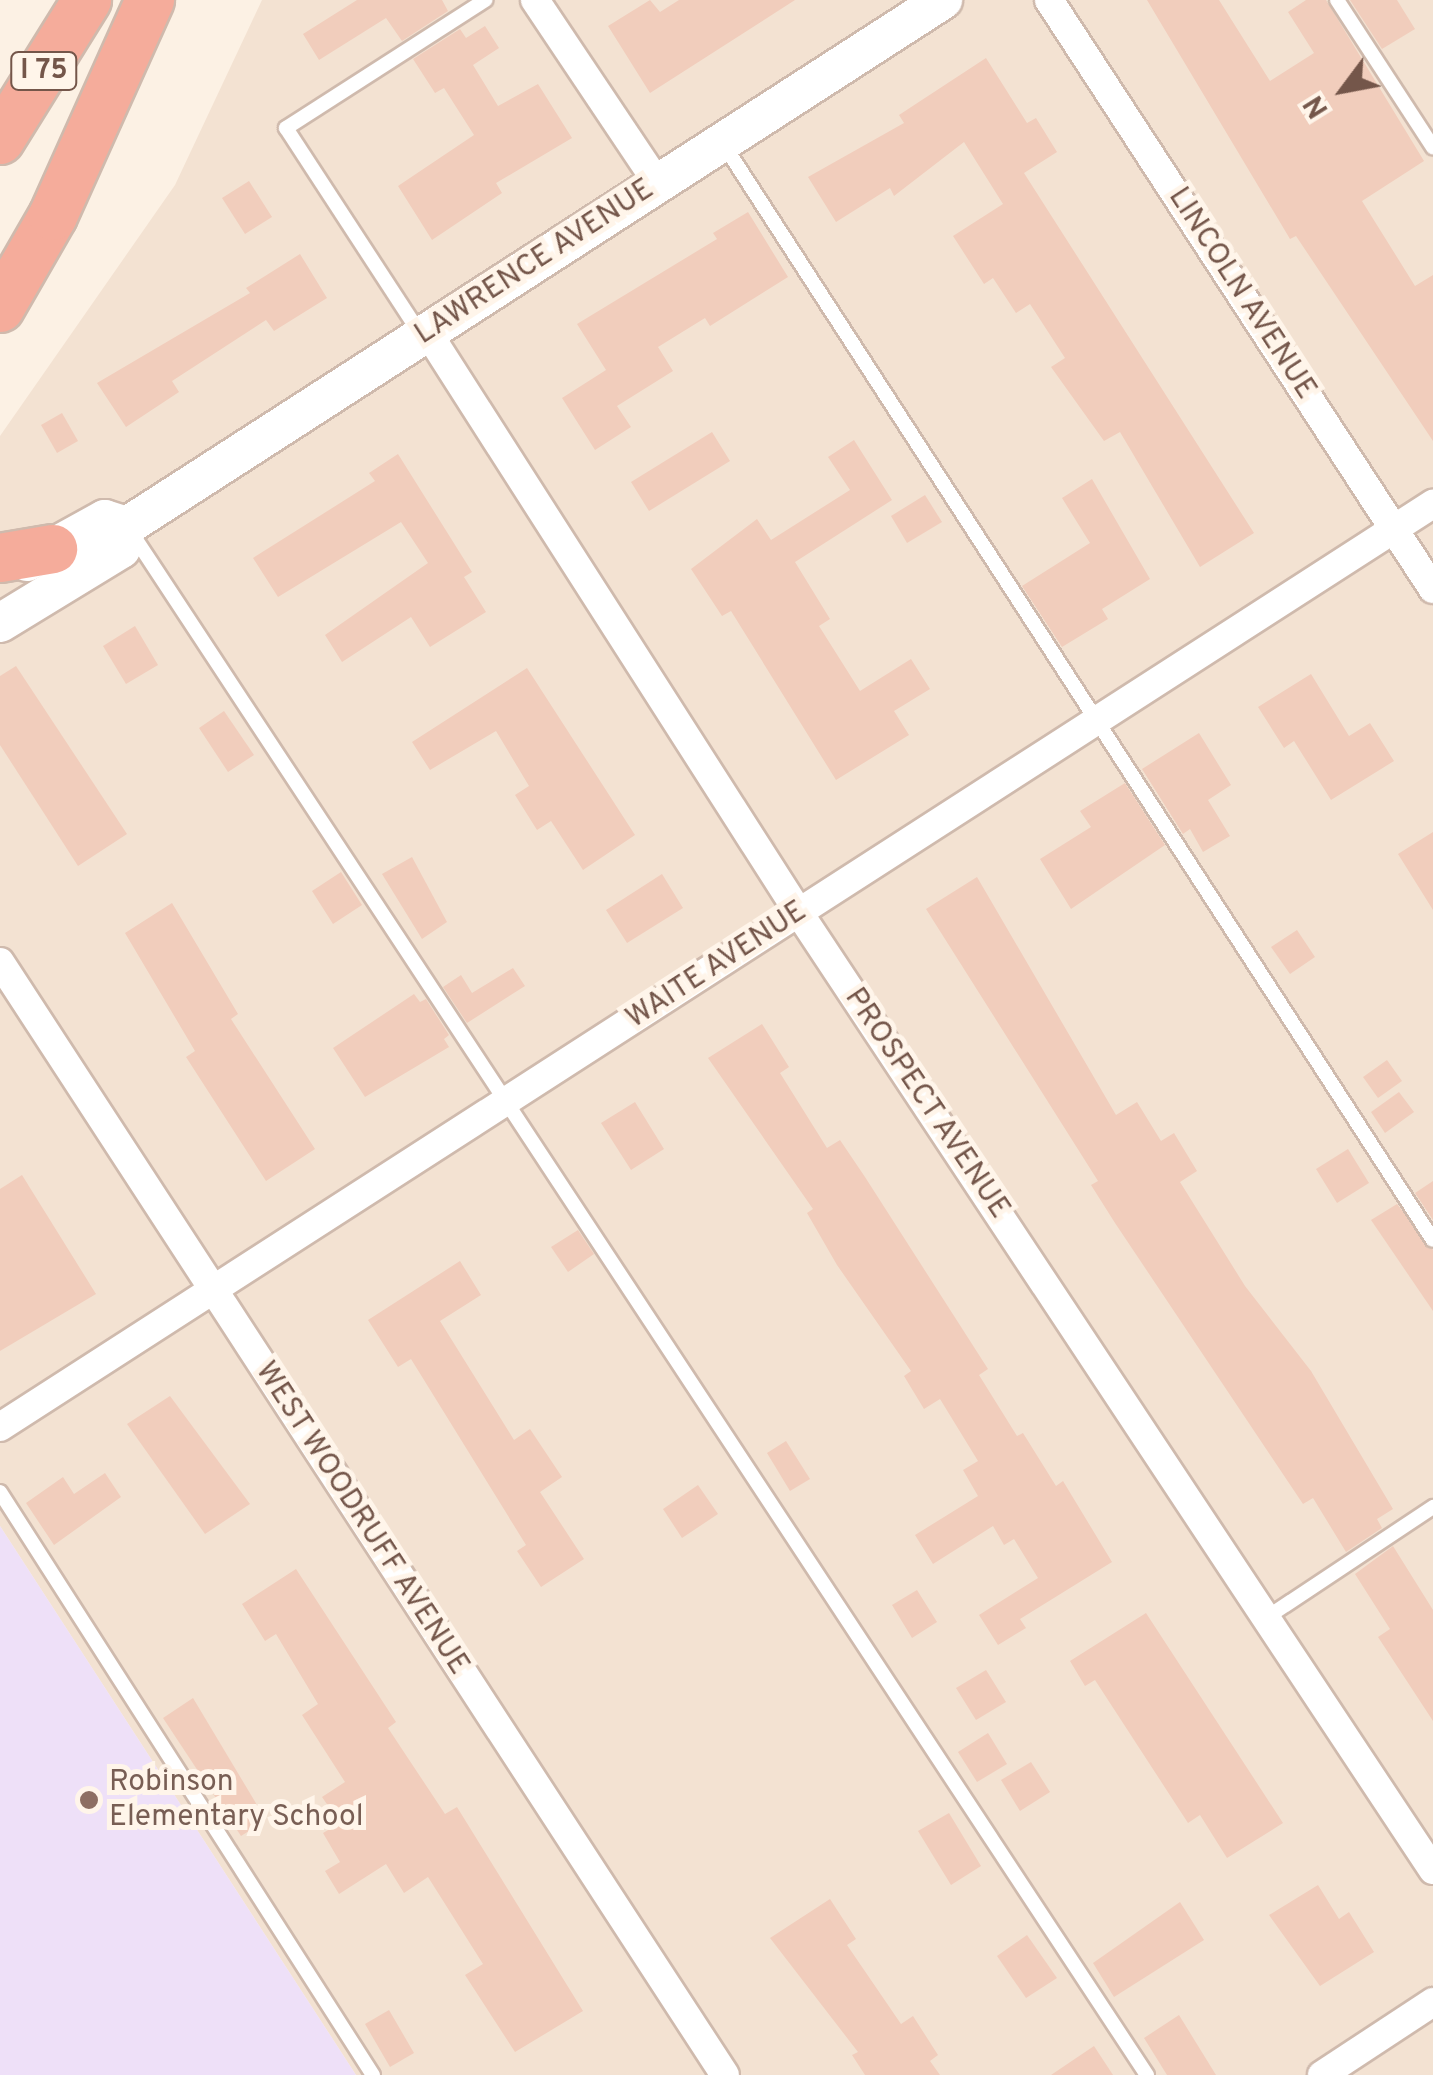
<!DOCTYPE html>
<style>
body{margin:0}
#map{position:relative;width:1433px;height:2075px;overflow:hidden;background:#fcf1e4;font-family:Overpass,sans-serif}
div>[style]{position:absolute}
.residential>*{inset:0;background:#f3e2d2}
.education>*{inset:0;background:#eee0f8}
.building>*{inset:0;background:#f1cdbc}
.roads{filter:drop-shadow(2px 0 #cfbaad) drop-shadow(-2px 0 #cfbaad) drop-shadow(0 2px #cfbaad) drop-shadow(0 -2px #cfbaad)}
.lane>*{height:14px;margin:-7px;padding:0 7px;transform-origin:7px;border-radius:7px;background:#fff}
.street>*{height:28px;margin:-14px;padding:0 14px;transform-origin:14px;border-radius:14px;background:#fff}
.secondary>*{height:38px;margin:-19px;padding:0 19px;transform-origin:19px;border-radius:19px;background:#fff}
.highway>*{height:48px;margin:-24px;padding:0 24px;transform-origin:24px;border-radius:24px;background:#f5ac9b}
.dots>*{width:28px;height:28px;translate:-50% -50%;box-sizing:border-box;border:5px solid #fff5ea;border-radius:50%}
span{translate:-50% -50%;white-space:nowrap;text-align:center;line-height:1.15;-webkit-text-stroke:10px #fff5ea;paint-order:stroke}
.shield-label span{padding:2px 8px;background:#fff5ea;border:2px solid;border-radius:8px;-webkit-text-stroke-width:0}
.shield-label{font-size:28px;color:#74564a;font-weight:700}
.street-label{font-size:30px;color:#74564a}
.education-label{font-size:30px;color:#785e54}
.left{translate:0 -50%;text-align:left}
.north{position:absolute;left:1293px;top:40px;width:100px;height:100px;-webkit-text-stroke:8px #fff5ea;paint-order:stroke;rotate:238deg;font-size:28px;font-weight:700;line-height:40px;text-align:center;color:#74564a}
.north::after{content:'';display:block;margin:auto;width:35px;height:45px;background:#74564a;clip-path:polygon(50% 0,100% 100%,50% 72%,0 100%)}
</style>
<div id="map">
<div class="residential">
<i style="clip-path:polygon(262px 0,1433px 0,1433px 2075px,356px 2075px,0 1526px,0 436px,175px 185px)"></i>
</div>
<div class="education">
<i style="clip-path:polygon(0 1526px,356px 2075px,0 2075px)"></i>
</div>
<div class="building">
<i style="clip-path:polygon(357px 0,442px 0,448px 11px,402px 41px,386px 18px,319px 60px,303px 34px)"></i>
<i style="clip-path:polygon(650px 0,660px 12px,679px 0,795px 0,650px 93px,608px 26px)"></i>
<i style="clip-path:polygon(1147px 0,1219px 0,1270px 81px,1314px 53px,1288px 12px,1306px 0,1326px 0,1424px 161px,1362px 201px,1415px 286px,1433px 275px,1433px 441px,1296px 236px,1290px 239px)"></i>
<i style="clip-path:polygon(1350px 0,1397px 0,1415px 29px,1382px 49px)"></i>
<i style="clip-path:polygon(485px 26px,499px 48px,473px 65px,498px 106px,538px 84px,572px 138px,496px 183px,502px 193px,432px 240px,398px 186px,474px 135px,444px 88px,435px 93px,413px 59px,460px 29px,466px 38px)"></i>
<i style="clip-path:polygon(986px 58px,1027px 123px,1036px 118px,1057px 152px,1024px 173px,1254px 533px,1200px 567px,1120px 432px,1104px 441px,1051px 367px,1065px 358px,1030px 304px,1016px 313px,993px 278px,984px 284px,953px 236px,1003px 204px,964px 142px,894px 196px,890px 188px,836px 222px,808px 177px,904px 123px,899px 115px)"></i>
<i style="clip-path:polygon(249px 181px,272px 217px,245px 234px,222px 198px)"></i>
<i style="clip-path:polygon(748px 212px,788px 277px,710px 326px,705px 318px,658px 347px,673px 371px,617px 406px,631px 427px,595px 450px,562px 398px,606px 370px,577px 324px,717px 239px,713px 233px)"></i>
<i style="clip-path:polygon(300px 254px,327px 298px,274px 331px,266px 320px,172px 381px,179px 392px,126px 427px,97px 383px,250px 293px,246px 288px)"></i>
<i style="clip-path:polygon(62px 413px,78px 441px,57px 453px,41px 425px)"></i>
<i style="clip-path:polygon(712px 432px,730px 461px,649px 511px,631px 482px)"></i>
<i style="clip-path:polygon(854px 440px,892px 500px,795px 562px,830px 619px,819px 626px,860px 691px,911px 659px,930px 689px,894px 711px,909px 735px,836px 780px,731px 611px,722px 616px,691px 569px,757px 519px,771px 540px,850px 490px,828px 457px)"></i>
<i style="clip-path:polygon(398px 454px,472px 572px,464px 577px,486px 612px,430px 647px,411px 617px,342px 662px,325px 635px,428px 563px,401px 522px,278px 597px,253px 558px,375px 481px,369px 473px)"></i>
<i style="clip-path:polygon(1092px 479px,1150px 579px,1102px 609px,1108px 619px,1062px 647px,1022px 586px,1090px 543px,1062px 498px)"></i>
<i style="clip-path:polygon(925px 495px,942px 522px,907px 543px,891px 516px)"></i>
<i style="clip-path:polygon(135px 626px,158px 665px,126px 684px,103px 646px)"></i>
<i style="clip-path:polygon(16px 666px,127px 834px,78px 866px,0 745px,0 676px)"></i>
<i style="clip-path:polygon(527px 668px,635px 835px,583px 870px,551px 821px,537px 830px,515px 795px,529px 786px,496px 731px,430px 770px,412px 742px)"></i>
<i style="clip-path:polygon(1311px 674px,1349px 736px,1370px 723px,1394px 761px,1331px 800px,1294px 741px,1284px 748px,1258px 707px)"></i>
<i style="clip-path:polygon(224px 711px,254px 755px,228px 772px,199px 728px)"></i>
<i style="clip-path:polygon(1199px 733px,1231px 785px,1208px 800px,1230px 836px,1203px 852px,1190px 829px,1183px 834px,1142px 769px)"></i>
<i style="clip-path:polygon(1125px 783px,1165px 845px,1071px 909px,1040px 859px,1091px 827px,1080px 811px)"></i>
<i style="clip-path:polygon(1433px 832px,1433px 910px,1398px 854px)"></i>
<i style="clip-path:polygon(412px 857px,447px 922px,422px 939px,382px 874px)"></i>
<i style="clip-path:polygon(341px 872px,362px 905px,333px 924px,312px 891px)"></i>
<i style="clip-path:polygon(662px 874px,683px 908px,627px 943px,606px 910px)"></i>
<i style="clip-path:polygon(977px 877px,1116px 1115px,1137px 1102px,1161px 1141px,1174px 1133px,1197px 1171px,1180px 1182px,1245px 1286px,1311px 1371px,1393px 1509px,1377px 1519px,1382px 1528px,1346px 1552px,1313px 1498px,1303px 1504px,1115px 1223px,1091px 1185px,1098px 1181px,926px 909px)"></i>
<i style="clip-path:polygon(172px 903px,238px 1014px,231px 1019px,315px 1149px,266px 1181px,186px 1057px,195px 1051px,125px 933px)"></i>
<i style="clip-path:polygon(1297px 930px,1315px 957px,1290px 974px,1271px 947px)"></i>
<i style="clip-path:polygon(513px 968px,525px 986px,467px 1023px,443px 987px,461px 975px,472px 993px)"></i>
<i style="clip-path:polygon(414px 994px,420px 1002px,426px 999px,449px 1035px,444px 1039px,449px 1047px,365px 1097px,333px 1048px)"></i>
<i style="clip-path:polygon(762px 1024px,789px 1067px,780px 1073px,827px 1148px,840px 1140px,865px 1177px,988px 1369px,979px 1375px,1017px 1436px,1023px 1433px,1056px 1486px,1063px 1481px,1112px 1562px,1020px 1619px,1026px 1628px,998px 1645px,979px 1615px,1038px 1578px,1014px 1539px,1004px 1545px,993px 1526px,933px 1564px,915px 1535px,978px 1496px,963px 1470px,978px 1461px,940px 1399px,924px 1409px,904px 1376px,911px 1371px,837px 1265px,807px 1213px,813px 1209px,708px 1058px)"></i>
<i style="clip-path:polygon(1387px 1060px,1402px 1081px,1378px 1098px,1363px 1077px)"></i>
<i style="clip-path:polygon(1399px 1092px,1414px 1112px,1385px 1133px,1371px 1112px)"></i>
<i style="clip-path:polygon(635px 1102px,664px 1149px,631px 1170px,601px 1123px)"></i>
<i style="clip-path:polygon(1348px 1149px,1369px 1183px,1337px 1203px,1316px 1169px)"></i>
<i style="clip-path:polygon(22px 1175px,96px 1294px,0 1351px,0 1189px)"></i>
<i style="clip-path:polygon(1433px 1181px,1433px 1220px,1415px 1193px)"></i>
<i style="clip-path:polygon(1397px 1204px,1433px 1250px,1433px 1311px,1371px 1220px)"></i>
<i style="clip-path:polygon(578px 1230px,594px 1254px,568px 1272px,551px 1247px)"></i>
<i style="clip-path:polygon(460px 1261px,481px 1295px,440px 1321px,514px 1440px,530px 1429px,562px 1477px,540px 1492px,584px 1559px,541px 1587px,517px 1551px,526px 1545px,411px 1359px,398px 1367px,368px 1320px)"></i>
<i style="clip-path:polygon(170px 1396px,250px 1504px,205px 1534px,127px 1424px)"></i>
<i style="clip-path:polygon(786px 1441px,810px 1479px,790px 1491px,767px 1453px)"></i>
<i style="clip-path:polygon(105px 1473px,121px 1497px,54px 1545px,26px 1503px,63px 1477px,74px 1494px)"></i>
<i style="clip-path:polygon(698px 1485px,718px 1514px,682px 1538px,663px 1509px)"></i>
<i style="clip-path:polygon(1393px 1546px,1433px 1610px,1433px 1721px,1378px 1637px,1390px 1629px,1355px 1574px)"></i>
<i style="clip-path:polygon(296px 1569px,396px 1722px,388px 1728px,445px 1814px,457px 1807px,583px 2011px,515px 2052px,465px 1975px,483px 1964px,428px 1877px,404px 1893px,386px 1864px,339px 1894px,325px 1871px,340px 1862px,323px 1833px,340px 1823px,322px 1797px,345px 1782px,302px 1715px,318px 1704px,276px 1634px,265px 1641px,242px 1604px)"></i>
<i style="clip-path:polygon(917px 1590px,937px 1622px,912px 1638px,892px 1605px)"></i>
<i style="clip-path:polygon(1146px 1613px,1283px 1823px,1227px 1858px,1200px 1815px,1188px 1823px,1095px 1680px,1085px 1686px,1070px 1661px)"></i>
<i style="clip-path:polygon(986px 1670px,1006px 1702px,976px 1720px,956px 1688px)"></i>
<i style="clip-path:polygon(193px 1698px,266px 1820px,241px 1836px,163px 1718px)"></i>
<i style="clip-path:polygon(988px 1733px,1007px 1764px,977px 1782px,958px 1752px)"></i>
<i style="clip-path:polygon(1031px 1762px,1050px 1792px,1020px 1811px,1001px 1780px)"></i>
<i style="clip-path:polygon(949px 1813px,981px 1866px,951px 1885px,918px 1831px)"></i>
<i style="clip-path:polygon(1318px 1885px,1339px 1919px,1349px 1912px,1374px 1952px,1320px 1986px,1269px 1915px)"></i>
<i style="clip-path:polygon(830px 1899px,856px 1939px,847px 1945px,901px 2024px,913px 2016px,938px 2055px,930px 2061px,940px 2075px,865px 2075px,852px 2055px,858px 2052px,770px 1938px)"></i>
<i style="clip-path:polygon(1180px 1902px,1204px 1940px,1114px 1997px,1093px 1963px)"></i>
<i style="clip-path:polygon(1027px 1935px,1057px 1978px,1026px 1998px,997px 1956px)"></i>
<i style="clip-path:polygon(389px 2010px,414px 2053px,390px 2067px,365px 2024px)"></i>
<i style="clip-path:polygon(1179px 2015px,1216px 2075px,1167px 2075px,1144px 2038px)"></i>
<i style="clip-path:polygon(1094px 2046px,1113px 2075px,1051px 2075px)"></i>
</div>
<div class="roads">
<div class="lane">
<i style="left:1337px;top:0;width:176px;rotate:56.9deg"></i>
<i style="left:724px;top:145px;width:1304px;rotate:57.08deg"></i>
<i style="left:421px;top:335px;width:247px;rotate:-123.1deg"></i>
<i style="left:286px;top:128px;width:237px;rotate:-32.7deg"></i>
<i style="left:133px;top:535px;width:1844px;rotate:56.64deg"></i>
<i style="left:0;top:1492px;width:692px;rotate:57.39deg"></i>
<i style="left:1266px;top:1618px;width:201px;rotate:-33.6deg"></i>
</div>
<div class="street">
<i style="left:535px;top:0;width:221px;rotate:56.2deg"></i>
<i style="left:1049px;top:0;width:703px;rotate:56.9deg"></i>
<i style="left:428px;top:333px;width:689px;rotate:57.39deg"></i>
<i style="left:799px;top:913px;width:1148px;rotate:56.48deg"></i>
<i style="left:0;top:962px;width:1328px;rotate:56.92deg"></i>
<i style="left:0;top:1427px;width:1705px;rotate:-32.79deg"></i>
<i style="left:1322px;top:2075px;width:133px;rotate:-33.3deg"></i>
</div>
<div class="secondary">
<i style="left:27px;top:562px;width:89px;rotate:-28.9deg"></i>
<i style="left:105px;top:519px;width:23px;rotate:18deg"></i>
<i style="left:0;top:623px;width:142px;rotate:-31.4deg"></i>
<i style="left:121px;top:549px;width:24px;rotate:-75deg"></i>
<i style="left:127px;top:526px;width:971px;rotate:-32.81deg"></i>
</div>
<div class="highway">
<i style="left:0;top:140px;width:165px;rotate:-58.1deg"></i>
<i style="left:0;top:308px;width:106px;rotate:-60.1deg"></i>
<i style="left:53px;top:216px;width:237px;rotate:-65.8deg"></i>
<i style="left:0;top:558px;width:54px;rotate:-9.6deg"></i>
</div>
</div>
<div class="dots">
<i style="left:89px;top:1800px;background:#8d6e63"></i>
</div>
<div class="shield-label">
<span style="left:44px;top:71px">I 75</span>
</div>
<div class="street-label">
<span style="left:535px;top:263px;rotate:-33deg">LAWRENCE AVENUE</span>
<span style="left:1241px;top:294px;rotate:57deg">LINCOLN AVENUE</span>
<span style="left:717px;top:966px;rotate:-33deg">WAITE AVENUE</span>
<span style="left:926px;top:1104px;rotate:56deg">PROSPECT AVENUE</span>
<span style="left:361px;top:1519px;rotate:57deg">WEST WOODRUFF AVENUE</span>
</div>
<div class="education-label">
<span class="left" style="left:109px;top:1800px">Robinson<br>Elementary School</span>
</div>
<div class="north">N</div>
</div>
